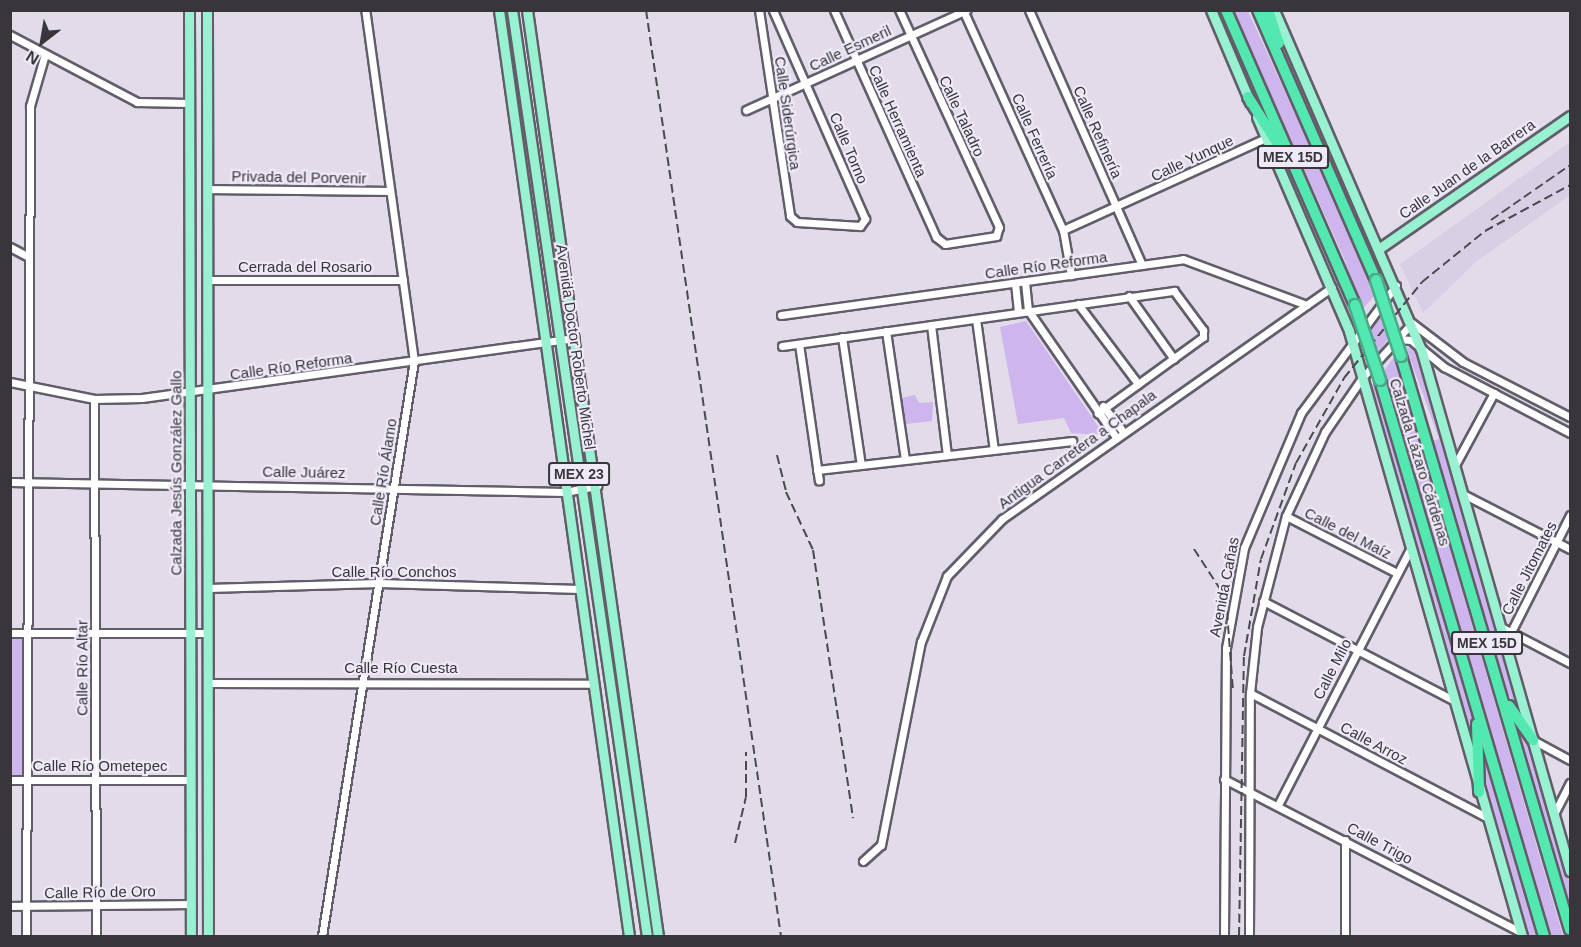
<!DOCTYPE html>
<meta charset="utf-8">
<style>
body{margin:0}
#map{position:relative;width:1581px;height:947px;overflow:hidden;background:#e1dbea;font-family:Helvetica,sans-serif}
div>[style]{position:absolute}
.built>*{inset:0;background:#d9cfe5}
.green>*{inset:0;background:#ceb5ed}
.roads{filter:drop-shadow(2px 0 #625d69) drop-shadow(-2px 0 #625d69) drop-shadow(0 2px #625d69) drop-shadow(0 -2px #625d69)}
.minor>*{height:7px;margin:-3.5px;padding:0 3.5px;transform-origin:3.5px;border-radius:3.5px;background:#fff}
.major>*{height:9px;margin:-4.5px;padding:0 4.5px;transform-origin:4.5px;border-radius:4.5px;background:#98f1d0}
.highway>*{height:10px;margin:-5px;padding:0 5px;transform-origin:5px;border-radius:5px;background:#54e8b1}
.rail>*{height:2px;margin-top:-1px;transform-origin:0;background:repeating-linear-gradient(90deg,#4c494f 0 9px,transparent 0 13.5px)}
.bridges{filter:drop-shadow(2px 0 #4aaa88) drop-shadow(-2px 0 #4aaa88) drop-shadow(0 2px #4aaa88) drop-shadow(0 -2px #4aaa88)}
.highway-bridge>*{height:10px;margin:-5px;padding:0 5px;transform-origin:5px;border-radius:5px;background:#54e8b1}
span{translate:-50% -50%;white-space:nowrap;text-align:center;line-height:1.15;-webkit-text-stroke:4.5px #efe8f7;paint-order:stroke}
.shield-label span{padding:2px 4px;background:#efe8f7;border:2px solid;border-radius:4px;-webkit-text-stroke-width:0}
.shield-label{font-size:14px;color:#38363b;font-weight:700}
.street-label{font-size:15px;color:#38363b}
.frame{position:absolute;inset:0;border:12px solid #38363b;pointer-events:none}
.north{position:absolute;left:12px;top:12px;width:60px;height:60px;-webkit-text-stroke:4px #efe8f7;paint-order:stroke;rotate:211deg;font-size:16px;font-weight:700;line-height:24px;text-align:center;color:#38363b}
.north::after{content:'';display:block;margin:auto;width:21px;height:27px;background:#38363b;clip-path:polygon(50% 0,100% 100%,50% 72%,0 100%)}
</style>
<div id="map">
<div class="built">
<i style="clip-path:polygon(1570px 142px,1570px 195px,1477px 261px,1423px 313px,1400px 264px)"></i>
</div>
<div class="green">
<i style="clip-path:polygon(1233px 11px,1248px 11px,1358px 251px,1374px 296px,1361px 311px,1344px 258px)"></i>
<i style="clip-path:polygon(1389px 307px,1396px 329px,1368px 365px,1360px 341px)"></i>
<i style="clip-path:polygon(1026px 321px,1104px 435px,1071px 433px,1064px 418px,1018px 424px,1000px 327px)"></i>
<i style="clip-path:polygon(1406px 347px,1414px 349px,1520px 711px,1505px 690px,1432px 441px,1439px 439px)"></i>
<i style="clip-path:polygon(1394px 357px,1563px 936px,1547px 936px,1383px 372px)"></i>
<i style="clip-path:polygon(1374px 383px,1473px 714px,1472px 752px,1369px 389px)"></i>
<i style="clip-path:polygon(915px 395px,919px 403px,933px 402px,932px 421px,906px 424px,901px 398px)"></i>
<i style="clip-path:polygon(10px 635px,25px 635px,25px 778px,11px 778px)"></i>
<i style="clip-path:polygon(1515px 721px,1531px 750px,1570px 883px,1570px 915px)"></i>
<i style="clip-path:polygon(1480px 733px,1539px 936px,1529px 936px,1485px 792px)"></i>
</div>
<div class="roads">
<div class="minor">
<i style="left:759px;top:10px;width:208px;rotate:81.4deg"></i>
<i style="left:790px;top:216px;width:9px;rotate:41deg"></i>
<i style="left:797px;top:222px;width:63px;rotate:3.6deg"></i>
<i style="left:860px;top:226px;width:9px;rotate:-54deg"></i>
<i style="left:865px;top:219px;width:228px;rotate:-113.8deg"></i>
<i style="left:834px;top:10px;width:249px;rotate:65.8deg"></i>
<i style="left:936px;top:237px;width:11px;rotate:38deg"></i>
<i style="left:945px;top:244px;width:52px;rotate:-8.9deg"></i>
<i style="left:996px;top:236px;width:9px;rotate:-72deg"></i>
<i style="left:999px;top:227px;width:239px;rotate:-114.7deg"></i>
<i style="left:963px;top:10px;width:242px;rotate:65.6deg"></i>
<i style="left:1063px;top:230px;width:46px;rotate:79.9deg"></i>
<i style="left:1029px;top:10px;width:279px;rotate:66.1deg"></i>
<i style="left:10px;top:35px;width:144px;rotate:27.8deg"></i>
<i style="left:137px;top:102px;width:52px;rotate:1.1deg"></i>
<i style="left:746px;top:110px;width:242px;rotate:-24.4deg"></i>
<i style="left:207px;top:189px;width:183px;rotate:0.6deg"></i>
<i style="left:1063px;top:230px;width:223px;rotate:-24.4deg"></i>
<i style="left:10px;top:247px;width:19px;rotate:28deg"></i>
<i style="left:207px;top:280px;width:196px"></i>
<i style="left:1025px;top:282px;width:28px;rotate:84deg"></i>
<i style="left:1028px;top:310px;width:155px;rotate:55.3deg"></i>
<i style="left:1015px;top:283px;width:29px;rotate:84deg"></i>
<i style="left:1129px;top:296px;width:77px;rotate:54.5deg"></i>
<i style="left:1078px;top:304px;width:100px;rotate:53.1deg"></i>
<i style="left:781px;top:315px;width:406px;rotate:-7.9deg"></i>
<i style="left:1183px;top:259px;width:132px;rotate:20.4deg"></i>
<i style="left:976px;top:319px;width:132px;rotate:82.2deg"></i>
<i style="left:931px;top:325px;width:131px;rotate:83deg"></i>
<i style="left:886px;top:331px;width:130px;rotate:81.6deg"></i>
<i style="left:842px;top:337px;width:129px;rotate:81.6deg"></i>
<i style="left:1398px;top:339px;width:13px;rotate:4deg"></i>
<i style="left:1411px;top:340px;width:43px;rotate:39.3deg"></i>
<i style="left:1444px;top:367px;width:142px;rotate:27.6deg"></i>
<i style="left:799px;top:344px;width:138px;rotate:81.7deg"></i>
<i style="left:782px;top:346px;width:396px;rotate:-8deg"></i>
<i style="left:1174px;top:291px;width:49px;rotate:53.4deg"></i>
<i style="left:1203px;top:330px;width:7px;rotate:90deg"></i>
<i style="left:1203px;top:337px;width:130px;rotate:144.1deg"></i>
<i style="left:10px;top:382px;width:86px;rotate:11.4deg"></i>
<i style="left:94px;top:399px;width:48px;rotate:-1.2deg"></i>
<i style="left:142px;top:398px;width:437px;rotate:-7.9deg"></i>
<i style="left:94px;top:399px;width:537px;rotate:89.79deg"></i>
<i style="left:1103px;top:406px;width:33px;rotate:52deg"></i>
<i style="left:1455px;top:465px;width:82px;rotate:-61.6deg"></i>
<i style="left:817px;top:470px;width:257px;rotate:-6.5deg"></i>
<i style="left:10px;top:482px;width:555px;rotate:1.03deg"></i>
<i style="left:565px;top:492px;width:33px;rotate:-11deg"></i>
<i style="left:1463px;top:494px;width:120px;rotate:27.2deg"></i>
<i style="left:1286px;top:516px;width:125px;rotate:27.2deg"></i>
<i style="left:208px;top:588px;width:171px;rotate:-1.7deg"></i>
<i style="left:379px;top:583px;width:201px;rotate:1.7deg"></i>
<i style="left:1263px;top:601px;width:214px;rotate:27.5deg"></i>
<i style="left:1501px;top:627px;width:78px;rotate:27.6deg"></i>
<i style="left:1511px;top:632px;width:131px;rotate:-63.2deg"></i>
<i style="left:10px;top:633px;width:198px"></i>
<i style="left:208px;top:683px;width:386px;rotate:0.1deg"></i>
<i style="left:1250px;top:693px;width:267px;rotate:27.7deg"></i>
<i style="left:1533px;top:740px;width:42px;rotate:28.4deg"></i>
<i style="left:1224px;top:779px;width:334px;rotate:27.3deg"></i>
<i style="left:10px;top:780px;width:180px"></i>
<i style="left:1278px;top:805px;width:290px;rotate:-62.7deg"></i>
<i style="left:1554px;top:814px;width:35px;rotate:-63deg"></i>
<i style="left:863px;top:861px;width:24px;rotate:-42deg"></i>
<i style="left:881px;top:845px;width:207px;rotate:-78.9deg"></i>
<i style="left:921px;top:642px;width:71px;rotate:-68.5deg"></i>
<i style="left:947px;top:576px;width:79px;rotate:-46deg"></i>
<i style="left:1002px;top:519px;width:403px;rotate:-35.1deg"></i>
<i style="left:10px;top:906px;width:181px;rotate:-0.6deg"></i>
<i style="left:26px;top:936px;width:830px;rotate:-89.72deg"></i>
<i style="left:30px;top:106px;width:54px;rotate:-73.9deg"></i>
<i style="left:322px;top:936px;width:582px;rotate:-80.91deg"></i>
<i style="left:414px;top:361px;width:354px;rotate:-97.9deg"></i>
<i style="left:1224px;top:936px;width:288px;rotate:-89.6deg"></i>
<i style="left:1226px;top:648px;width:102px;rotate:-79.8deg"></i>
<i style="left:1244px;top:548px;width:147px;rotate:-67.1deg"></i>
<i style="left:1301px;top:413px;width:159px;rotate:-53.4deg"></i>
<i style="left:1249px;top:936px;width:243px;rotate:-89.8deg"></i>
<i style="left:1250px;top:693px;width:66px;rotate:-83.9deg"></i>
<i style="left:1257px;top:627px;width:115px;rotate:-75.4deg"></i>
<i style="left:1286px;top:516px;width:93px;rotate:-65.1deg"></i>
<i style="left:1325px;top:432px;width:65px;rotate:-55.6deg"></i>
<i style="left:1362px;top:378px;width:74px;rotate:-47.7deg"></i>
<i style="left:1412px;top:323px;width:64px;rotate:37.4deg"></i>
<i style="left:1463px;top:362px;width:120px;rotate:27.2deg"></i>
<i style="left:1345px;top:936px;width:96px;rotate:-90deg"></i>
</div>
<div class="major">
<i style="left:189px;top:10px;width:926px;rotate:89.88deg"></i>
<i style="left:207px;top:10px;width:926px;rotate:89.94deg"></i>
<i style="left:499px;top:10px;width:935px;rotate:82.01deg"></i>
<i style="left:512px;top:10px;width:936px;rotate:81.71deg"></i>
<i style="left:527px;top:10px;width:935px;rotate:81.95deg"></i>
<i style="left:1211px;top:10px;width:100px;rotate:67deg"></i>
<i style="left:1274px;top:10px;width:369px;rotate:66.6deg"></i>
<i style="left:1421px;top:349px;width:543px;rotate:74.07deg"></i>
<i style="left:1257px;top:117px;width:233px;rotate:66.7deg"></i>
<i style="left:1349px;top:331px;width:629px;rotate:74.04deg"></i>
<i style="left:1380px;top:248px;width:231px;rotate:-34.8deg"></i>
</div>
<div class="highway">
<i style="left:1226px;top:10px;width:322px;rotate:66.4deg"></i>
<i style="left:1258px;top:10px;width:295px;rotate:66.4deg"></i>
<i style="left:1268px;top:10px;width:35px;rotate:72deg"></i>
<i style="left:1248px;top:97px;width:75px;rotate:57.6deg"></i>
<i style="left:1401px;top:356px;width:598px;rotate:73.59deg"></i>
<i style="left:1380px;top:380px;width:580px;rotate:73.57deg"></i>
<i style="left:1509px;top:706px;width:42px;rotate:54.8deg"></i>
<i style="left:1477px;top:724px;width:68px;rotate:88.3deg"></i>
</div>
</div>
<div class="rail">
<i style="left:646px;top:10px;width:936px;rotate:81.71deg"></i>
<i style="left:1491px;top:220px;width:96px;rotate:-34.8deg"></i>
<i style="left:777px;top:455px;width:38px;rotate:76deg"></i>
<i style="left:786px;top:492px;width:64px;rotate:65deg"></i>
<i style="left:813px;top:550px;width:271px;rotate:81.5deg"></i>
<i style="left:1194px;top:549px;width:59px;rotate:56.9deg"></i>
<i style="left:1226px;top:598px;width:93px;rotate:85.7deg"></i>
<i style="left:735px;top:843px;width:47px;rotate:-76.6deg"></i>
<i style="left:746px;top:797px;width:45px;rotate:-90deg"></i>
<i style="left:1239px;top:936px;width:280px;rotate:-89deg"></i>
<i style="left:1244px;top:656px;width:98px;rotate:-80.1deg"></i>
<i style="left:1261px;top:559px;width:102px;rotate:-70deg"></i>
<i style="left:1296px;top:463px;width:98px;rotate:-60.5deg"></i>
<i style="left:1344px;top:378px;width:124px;rotate:-50.9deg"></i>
<i style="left:1422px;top:282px;width:81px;rotate:-39deg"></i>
<i style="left:1485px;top:231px;width:97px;rotate:-28.4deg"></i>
</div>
<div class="bridges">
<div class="highway-bridge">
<i style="left:1376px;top:280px;width:80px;rotate:71.8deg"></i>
<i style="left:1355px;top:305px;width:79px;rotate:71.6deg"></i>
</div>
</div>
<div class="shield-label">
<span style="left:1293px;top:157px">MEX 15D</span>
<span style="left:579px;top:474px">MEX 23</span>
<span style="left:1487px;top:643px">MEX 15D</span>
</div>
<div class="street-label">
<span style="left:850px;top:48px;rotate:-25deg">Calle Esmeril</span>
<span style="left:788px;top:113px;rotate:82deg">Calle Siderúrgica</span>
<span style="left:962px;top:116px;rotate:65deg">Calle Taladro</span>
<span style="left:898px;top:121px;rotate:66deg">Calle Herramienta</span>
<span style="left:1098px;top:132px;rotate:66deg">Calle Refinería</span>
<span style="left:1035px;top:136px;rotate:66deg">Calle Ferrería</span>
<span style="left:849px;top:148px;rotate:67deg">Calle Torno</span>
<span style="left:1192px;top:158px;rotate:-25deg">Calle Yunque</span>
<span style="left:1467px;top:169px;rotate:-35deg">Calle Juan de la Barrera</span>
<span style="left:299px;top:177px;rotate:1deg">Privada del Porvenir</span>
<span style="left:1046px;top:265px;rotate:-8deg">Calle Río Reforma</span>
<span style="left:305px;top:267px">Cerrada del Rosario</span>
<span style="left:576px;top:347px;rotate:82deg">Avenida Doctor Roberto Michel</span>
<span style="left:291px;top:366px;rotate:-8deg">Calle Río Reforma</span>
<span style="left:1077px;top:449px;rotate:-36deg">Antigua Carretera a Chapala</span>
<span style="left:1420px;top:462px;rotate:73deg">Calzada Lázaro Cárdenas</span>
<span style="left:304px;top:472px;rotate:1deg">Calle Juárez</span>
<span style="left:383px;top:472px;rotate:-81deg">Calle Río Álamo</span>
<span style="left:176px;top:473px;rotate:-90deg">Calzada Jesús González Gallo</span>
<span style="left:1348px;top:533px;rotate:27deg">Calle del Maíz</span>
<span style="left:1529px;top:568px;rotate:-63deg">Calle Jitomates</span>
<span style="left:394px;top:572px">Calle Río Conchos</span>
<span style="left:1224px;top:587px;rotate:-79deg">Avenida Cañas</span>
<span style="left:82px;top:668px;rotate:-90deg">Calle Río Altar</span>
<span style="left:401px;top:668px">Calle Río Cuesta</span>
<span style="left:1332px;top:669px;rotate:-63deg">Calle Milo</span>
<span style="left:1374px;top:743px;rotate:28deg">Calle Arroz</span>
<span style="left:100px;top:766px">Calle Río Ometepec</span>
<span style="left:1380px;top:843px;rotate:28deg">Calle Trigo</span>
<span style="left:100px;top:892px;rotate:-1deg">Calle Río de Oro</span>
</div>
<div class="frame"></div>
<div class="north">N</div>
</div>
